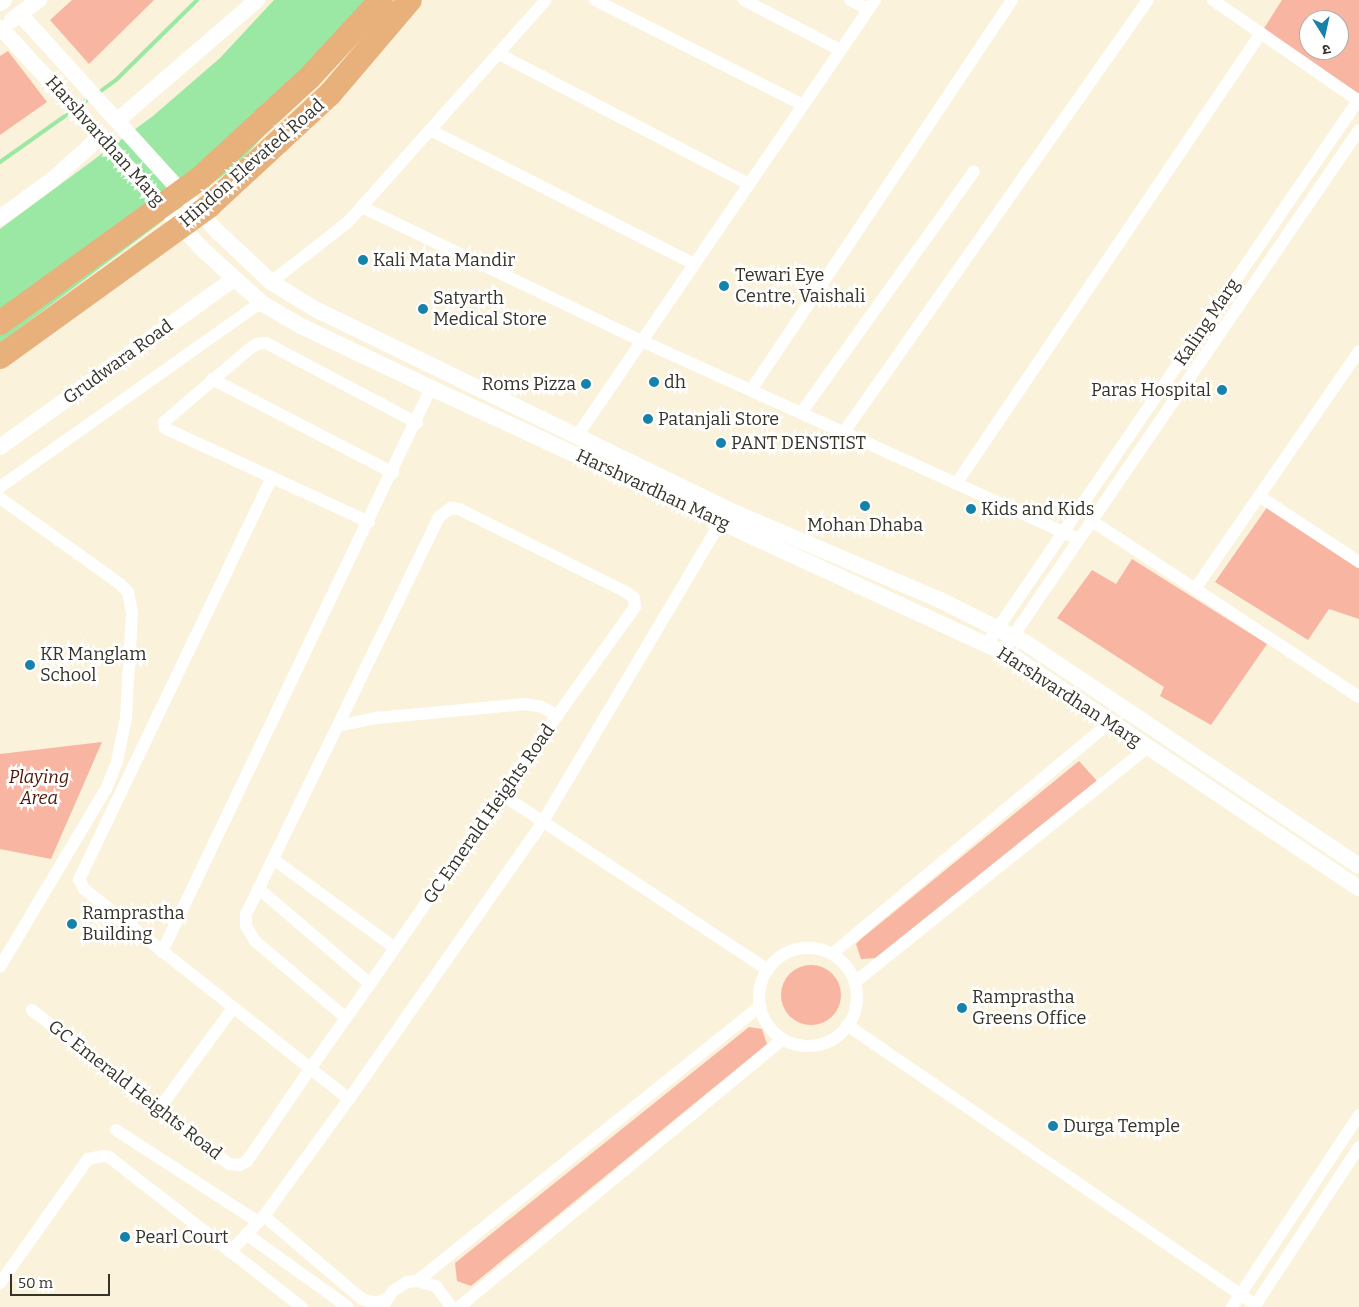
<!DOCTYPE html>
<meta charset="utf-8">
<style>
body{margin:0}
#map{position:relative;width:1359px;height:1307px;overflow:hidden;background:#faf2da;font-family:Bitter,"Noto Sans Devanagari",serif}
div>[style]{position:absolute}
.green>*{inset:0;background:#f8b5a2}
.round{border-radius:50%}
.water>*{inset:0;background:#9ae8a3}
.stream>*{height:4px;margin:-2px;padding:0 2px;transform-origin:2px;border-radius:2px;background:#9ae8a3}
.minor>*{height:12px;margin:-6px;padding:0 6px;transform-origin:6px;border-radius:6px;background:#fff}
.minor>.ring{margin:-6px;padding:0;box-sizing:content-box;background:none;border:12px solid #fff;border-radius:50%}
.tertiary>*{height:16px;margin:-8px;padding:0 8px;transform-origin:8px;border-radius:8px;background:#fff}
.motorway>*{height:24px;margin:-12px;padding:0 12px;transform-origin:12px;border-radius:12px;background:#e8b07a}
.dots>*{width:14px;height:14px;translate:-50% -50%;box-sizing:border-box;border:2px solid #fff;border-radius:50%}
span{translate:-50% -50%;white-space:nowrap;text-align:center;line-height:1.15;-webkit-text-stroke:5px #fff;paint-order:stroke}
.street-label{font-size:18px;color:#363329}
.poi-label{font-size:18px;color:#363329}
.left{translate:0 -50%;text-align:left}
.right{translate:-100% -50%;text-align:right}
.park-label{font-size:18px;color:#501605;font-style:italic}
.north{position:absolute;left:1299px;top:10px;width:50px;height:50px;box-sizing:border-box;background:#fff;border:1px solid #afada9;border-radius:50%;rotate:170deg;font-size:14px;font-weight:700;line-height:20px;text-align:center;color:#363329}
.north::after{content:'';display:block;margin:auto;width:18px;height:22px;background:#1682aa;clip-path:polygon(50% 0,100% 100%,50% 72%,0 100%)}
.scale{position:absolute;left:10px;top:1274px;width:100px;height:22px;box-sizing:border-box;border:2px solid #363329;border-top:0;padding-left:6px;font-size:15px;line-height:18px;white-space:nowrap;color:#363329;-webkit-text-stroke:4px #fff;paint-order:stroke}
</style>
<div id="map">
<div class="green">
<i style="clip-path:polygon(72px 0,154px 0,89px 64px,50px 20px)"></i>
<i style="clip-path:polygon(evenodd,1282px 0,1359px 0,1359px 99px,1261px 33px,1282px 0,1309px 20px,1339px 20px,1339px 50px,1309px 50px,1309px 20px)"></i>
<i style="clip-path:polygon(8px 51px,47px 102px,0 135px,0 56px)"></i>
<i style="clip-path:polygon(1270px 503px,1359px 562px,1359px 619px,1329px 609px,1308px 640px,1215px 582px)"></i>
<i style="clip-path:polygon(1132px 559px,1267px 644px,1211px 725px,1160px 696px,1164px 687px,1057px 618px,1092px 570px,1116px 584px)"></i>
<i style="clip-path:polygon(102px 742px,51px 859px,0 849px,0 754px)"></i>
<i style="clip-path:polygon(1079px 761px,1097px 781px,876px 958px,861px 959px,856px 944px,861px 939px)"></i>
<i class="round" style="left:781px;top:965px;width:60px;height:60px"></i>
<i style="clip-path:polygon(749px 1027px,762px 1029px,767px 1044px,471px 1286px,457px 1281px,455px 1263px)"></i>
</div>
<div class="water">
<i style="clip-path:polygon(274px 0,387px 0,237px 165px,0 343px,0 229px,153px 116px,220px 58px)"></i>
</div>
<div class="stream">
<i style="left:98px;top:93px;width:22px;rotate:-36deg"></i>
<i style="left:116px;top:80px;width:114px;rotate:-44.6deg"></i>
<i style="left:77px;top:107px;width:16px;rotate:-35deg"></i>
<i style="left:0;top:162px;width:88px;rotate:-35.3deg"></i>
</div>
<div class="minor">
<i style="left:595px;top:0;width:233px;rotate:26.8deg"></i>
<i style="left:744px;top:0;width:108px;rotate:27.5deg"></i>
<i style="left:850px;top:0;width:20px;rotate:27deg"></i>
<i style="left:1213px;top:0;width:178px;rotate:34.7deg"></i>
<i style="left:499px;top:54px;width:282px;rotate:27.5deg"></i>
<i style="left:430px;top:130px;width:296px;rotate:26.9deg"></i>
<i style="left:362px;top:207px;width:310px;rotate:25.6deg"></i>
<i style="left:642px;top:341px;width:480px;rotate:24.4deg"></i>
<i style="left:271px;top:282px;width:98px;rotate:-37.9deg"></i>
<i style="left:348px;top:222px;width:297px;rotate:-48.3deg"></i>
<i style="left:212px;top:379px;width:204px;rotate:27.4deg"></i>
<i style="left:751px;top:390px;width:469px;rotate:-56.2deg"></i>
<i style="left:801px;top:413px;width:297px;rotate:-54.4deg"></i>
<i style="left:844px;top:432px;width:528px;rotate:-54.87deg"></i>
<i style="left:577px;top:436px;width:528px;rotate:-55.65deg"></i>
<i style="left:272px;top:477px;width:446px;rotate:115.6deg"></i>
<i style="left:79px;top:879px;width:11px;rotate:63deg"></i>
<i style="left:84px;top:889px;width:338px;rotate:38.4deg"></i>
<i style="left:956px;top:484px;width:544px;rotate:-55.93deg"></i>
<i style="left:0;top:487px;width:320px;rotate:-35.3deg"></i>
<i style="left:1259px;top:496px;width:120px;rotate:33.4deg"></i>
<i style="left:0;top:498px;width:148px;rotate:35.6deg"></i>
<i style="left:120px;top:584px;width:11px;rotate:45deg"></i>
<i style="left:128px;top:592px;width:21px;rotate:79deg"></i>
<i style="left:132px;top:613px;width:105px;rotate:93.3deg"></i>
<i style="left:126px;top:718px;width:45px;rotate:101.6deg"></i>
<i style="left:117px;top:762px;width:29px;rotate:112deg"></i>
<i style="left:106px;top:789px;width:207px;rotate:120.8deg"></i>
<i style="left:1092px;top:521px;width:320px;rotate:33.4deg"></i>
<i style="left:369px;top:522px;width:225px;rotate:-155.3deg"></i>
<i style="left:165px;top:428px;width:6px;rotate:-99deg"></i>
<i style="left:164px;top:422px;width:111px;rotate:-40.6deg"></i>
<i style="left:248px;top:350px;width:11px;rotate:-34deg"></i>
<i style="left:257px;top:344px;width:9px;rotate:-6deg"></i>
<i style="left:266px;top:343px;width:171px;rotate:27.9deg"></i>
<i style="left:1195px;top:589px;width:289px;rotate:-55.4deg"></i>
<i style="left:987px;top:644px;width:660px;rotate:-55.68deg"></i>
<i style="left:1002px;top:652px;width:632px;rotate:-55.63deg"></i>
<i style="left:338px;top:726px;width:40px;rotate:-12deg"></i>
<i style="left:377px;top:718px;width:149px;rotate:-5.4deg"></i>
<i style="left:525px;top:704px;width:17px;rotate:10deg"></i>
<i style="left:542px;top:707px;width:18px;rotate:29deg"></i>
<i style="left:501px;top:794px;width:320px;rotate:33.4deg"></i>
<i style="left:273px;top:859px;width:151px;rotate:36.1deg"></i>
<i style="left:258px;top:888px;width:148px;rotate:40.6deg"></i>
<i class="ring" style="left:759px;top:948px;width:86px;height:86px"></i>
<i style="left:162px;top:952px;width:625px;rotate:-64.5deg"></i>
<i style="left:832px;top:954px;width:361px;rotate:-39.8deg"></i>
<i style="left:855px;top:982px;width:374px;rotate:-38.7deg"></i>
<i style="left:32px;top:1010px;width:250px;rotate:38deg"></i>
<i style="left:229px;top:1164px;width:11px;rotate:5deg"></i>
<i style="left:240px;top:1165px;width:8px;rotate:-30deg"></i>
<i style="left:247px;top:1161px;width:112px;rotate:-55.6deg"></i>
<i style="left:310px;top:1069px;width:104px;rotate:-54.8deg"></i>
<i style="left:370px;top:984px;width:231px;rotate:-55.4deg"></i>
<i style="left:501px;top:794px;width:230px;rotate:-54.4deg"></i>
<i style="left:635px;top:607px;width:9px;rotate:-96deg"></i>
<i style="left:634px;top:598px;width:10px;rotate:-143deg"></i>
<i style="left:626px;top:592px;width:186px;rotate:-153.6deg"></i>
<i style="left:459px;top:509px;width:8px;rotate:-173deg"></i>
<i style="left:451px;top:508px;width:15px;rotate:143deg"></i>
<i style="left:439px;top:517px;width:441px;rotate:115.9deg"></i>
<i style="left:246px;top:914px;width:12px;rotate:90deg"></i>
<i style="left:246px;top:926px;width:17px;rotate:59deg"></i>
<i style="left:255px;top:941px;width:119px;rotate:40.2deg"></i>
<i style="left:847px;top:1025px;width:494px;rotate:34.4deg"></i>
<i style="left:159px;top:1109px;width:125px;rotate:-53.8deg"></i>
<i style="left:116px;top:1130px;width:169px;rotate:32.9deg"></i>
<i style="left:264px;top:1216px;width:128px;rotate:40.3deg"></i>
<i style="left:362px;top:1299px;width:15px;rotate:16deg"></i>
<i style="left:376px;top:1303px;width:11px;rotate:-22deg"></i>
<i style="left:246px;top:1234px;width:125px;rotate:35.6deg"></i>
<i style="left:230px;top:1252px;width:50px;rotate:-46.6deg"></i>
<i style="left:264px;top:1216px;width:145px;rotate:-54deg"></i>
<i style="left:349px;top:1099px;width:337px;rotate:-55deg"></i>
<i style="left:542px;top:823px;width:358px;rotate:-59.3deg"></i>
<i style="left:417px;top:1281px;width:440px;rotate:-38.7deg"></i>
<i style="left:0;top:1283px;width:152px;rotate:-54.6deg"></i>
<i style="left:88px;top:1159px;width:15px;rotate:-11deg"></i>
<i style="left:103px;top:1156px;width:6px;rotate:9deg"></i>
<i style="left:109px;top:1157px;width:244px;rotate:37.9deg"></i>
<i style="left:383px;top:1305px;width:17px;rotate:-54deg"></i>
<i style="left:393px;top:1291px;width:17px;rotate:-33deg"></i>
<i style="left:407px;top:1282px;width:10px;rotate:-6deg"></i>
<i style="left:417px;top:1281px;width:20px;rotate:15deg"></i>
<i style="left:436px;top:1286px;width:26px;rotate:54deg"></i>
<i style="left:459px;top:1307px;width:420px;rotate:-39.6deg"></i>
<i style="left:1232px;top:1307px;width:230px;rotate:-56.5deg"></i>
<i style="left:1254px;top:1307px;width:191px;rotate:-56.7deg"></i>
</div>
<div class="tertiary">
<i style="left:0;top:3px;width:5px;rotate:-37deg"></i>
<i style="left:20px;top:14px;width:294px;rotate:47.8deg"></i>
<i style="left:218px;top:232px;width:73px;rotate:43.3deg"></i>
<i style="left:271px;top:282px;width:49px;rotate:31.8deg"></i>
<i style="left:313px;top:308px;width:462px;rotate:25.9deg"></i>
<i style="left:729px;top:510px;width:229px;rotate:23.1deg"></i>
<i style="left:940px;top:600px;width:96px;rotate:26.6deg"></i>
<i style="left:1026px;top:643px;width:401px;rotate:33.8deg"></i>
<i style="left:12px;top:20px;width:34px;rotate:-37deg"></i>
<i style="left:1px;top:28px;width:297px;rotate:47.7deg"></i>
<i style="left:201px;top:248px;width:84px;rotate:42.1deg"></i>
<i style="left:263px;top:304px;width:42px;rotate:30.3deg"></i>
<i style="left:299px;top:325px;width:146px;rotate:25.5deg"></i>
<i style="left:431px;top:388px;width:643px;rotate:24.81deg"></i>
<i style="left:1015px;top:658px;width:414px;rotate:33.8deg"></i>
<i style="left:118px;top:120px;width:184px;rotate:-40.8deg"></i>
<i style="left:0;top:218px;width:64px;rotate:-36.2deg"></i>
<i style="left:52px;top:180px;width:66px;rotate:-41.9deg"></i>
<i style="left:0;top:447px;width:289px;rotate:-35.7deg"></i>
</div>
<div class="motorway">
<i style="left:0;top:323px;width:246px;rotate:-35.9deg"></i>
<i style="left:199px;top:179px;width:149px;rotate:-42.6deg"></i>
<i style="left:309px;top:78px;width:106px;rotate:-47.3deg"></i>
<i style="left:0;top:357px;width:258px;rotate:-35.8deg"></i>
<i style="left:209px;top:206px;width:165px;rotate:-42.8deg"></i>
<i style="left:330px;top:94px;width:123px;rotate:-49.6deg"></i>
</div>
<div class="dots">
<i style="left:363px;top:260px;background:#1682aa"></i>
<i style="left:724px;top:286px;background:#1682aa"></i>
<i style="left:423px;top:309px;background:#1682aa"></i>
<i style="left:654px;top:382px;background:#1682aa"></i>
<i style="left:586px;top:384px;background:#1682aa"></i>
<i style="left:1222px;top:390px;background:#1682aa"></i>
<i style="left:648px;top:419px;background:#1682aa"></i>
<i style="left:721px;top:443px;background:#1682aa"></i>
<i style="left:865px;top:506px;background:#1682aa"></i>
<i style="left:971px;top:509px;background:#1682aa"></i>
<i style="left:30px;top:665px;background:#1682aa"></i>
<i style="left:72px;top:924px;background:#1682aa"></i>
<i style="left:962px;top:1008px;background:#1682aa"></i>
<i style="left:1053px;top:1126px;background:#1682aa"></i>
<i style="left:125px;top:1237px;background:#1682aa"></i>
</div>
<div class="street-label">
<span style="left:105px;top:141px;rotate:48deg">Harshvardhan Marg</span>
<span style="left:252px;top:163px;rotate:-41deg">Hindon Elevated Road</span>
<span style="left:1207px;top:322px;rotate:-56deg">Kaling Marg</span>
<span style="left:118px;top:362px;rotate:-36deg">Grudwara Road</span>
<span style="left:653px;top:490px;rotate:25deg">Harshvardhan Marg</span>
<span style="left:1069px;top:697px;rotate:33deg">Harshvardhan Marg</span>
<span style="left:489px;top:814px;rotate:-55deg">GC Emerald Heights Road</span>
<span style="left:135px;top:1090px;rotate:38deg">GC Emerald Heights Road</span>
</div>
<div class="poi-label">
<span class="left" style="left:373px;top:260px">Kali Mata Mandir</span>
<span class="left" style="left:735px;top:286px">Tewari Eye<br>Centre, Vaishali</span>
<span class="left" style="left:433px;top:309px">Satyarth<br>Medical Store</span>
<span class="left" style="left:664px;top:382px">dh</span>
<span class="right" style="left:576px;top:384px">Roms Pizza</span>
<span class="right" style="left:1211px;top:390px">Paras Hospital</span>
<span class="left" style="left:658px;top:419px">Patanjali Store</span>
<span class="left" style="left:731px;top:443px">PANT DENSTIST</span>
<span class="left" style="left:981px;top:509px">Kids and Kids</span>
<span style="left:865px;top:525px">Mohan Dhaba</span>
<span class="left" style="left:40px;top:665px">KR Manglam<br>School</span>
<span class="left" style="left:82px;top:924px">Ramprastha<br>Building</span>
<span class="left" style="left:972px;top:1008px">Ramprastha<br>Greens Office</span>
<span class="left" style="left:1063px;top:1126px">Durga Temple</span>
<span class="left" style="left:135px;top:1237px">Pearl Court</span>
</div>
<div class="park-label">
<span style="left:39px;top:788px">Playing<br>Area</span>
</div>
<div class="north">उ</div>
<div class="scale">50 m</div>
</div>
